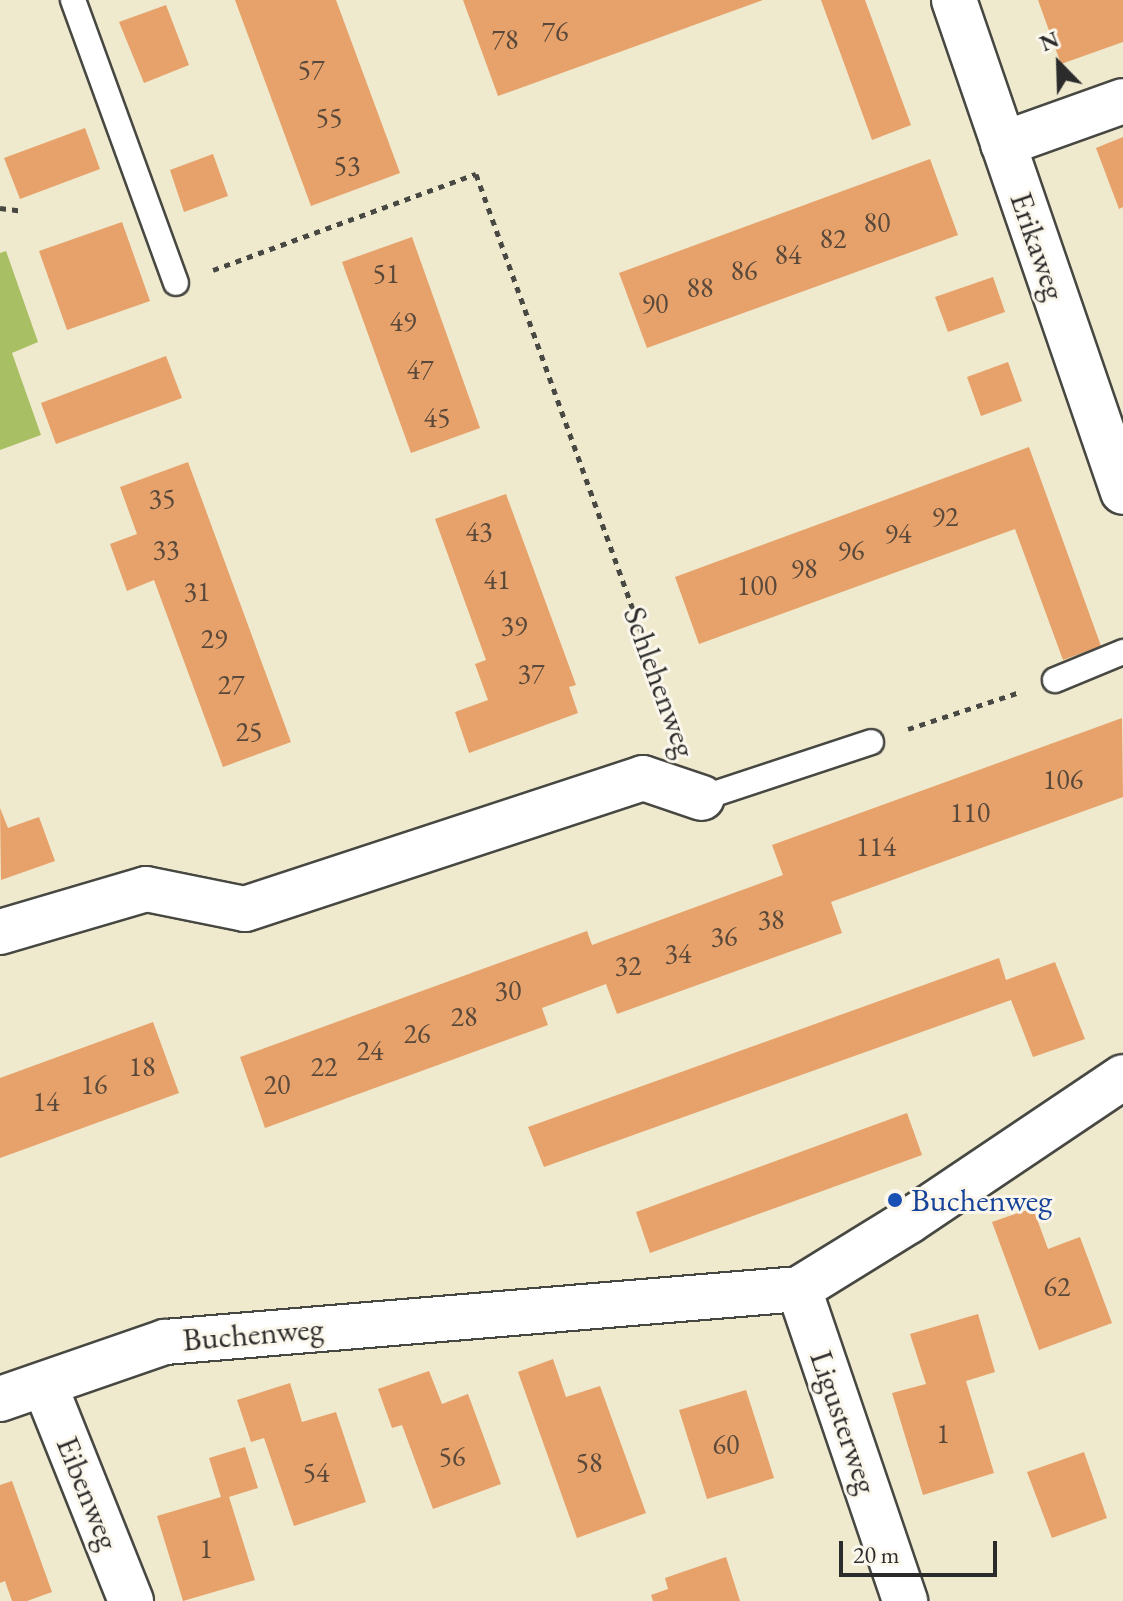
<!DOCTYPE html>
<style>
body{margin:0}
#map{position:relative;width:1123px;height:1601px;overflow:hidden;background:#efe9ce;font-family:"EB Garamond",serif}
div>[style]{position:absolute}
.green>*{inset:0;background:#a9bf64}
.building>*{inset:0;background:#e6a26a}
.path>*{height:5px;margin-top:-2.5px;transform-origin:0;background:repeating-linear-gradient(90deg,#484843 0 6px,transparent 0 12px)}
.roads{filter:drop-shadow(2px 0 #484843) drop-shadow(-2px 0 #484843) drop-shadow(0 2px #484843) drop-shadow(0 -2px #484843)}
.lane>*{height:24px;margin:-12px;padding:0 12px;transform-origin:12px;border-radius:12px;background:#fff}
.street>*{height:44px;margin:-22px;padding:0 22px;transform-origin:22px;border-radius:22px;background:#fff}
.dots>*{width:22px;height:22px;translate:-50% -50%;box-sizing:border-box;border:4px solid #fbf7ec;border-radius:50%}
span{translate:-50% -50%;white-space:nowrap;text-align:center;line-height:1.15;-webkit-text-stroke:6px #fbf7ec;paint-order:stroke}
.number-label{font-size:28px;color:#5a493b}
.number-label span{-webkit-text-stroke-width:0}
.street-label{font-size:32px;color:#2b2b2b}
.transit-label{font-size:32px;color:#164399}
.left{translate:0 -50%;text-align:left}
.north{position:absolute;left:1019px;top:24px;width:80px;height:80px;-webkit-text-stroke:6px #fbf7ec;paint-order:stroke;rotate:337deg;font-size:22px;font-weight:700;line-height:32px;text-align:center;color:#2b2b2b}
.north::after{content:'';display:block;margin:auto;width:28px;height:36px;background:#2b2b2b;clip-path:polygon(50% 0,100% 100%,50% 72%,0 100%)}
.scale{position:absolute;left:839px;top:1541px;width:158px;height:36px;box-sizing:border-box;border:4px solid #2b2b2b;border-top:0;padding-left:10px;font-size:24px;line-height:28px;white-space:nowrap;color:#2b2b2b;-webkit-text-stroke:6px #fbf7ec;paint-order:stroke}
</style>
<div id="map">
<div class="green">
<i style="clip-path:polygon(6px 251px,38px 342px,12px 353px,41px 435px,0 450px,0 253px)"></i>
</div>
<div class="building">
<i style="clip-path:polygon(235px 0,336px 0,400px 173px,311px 206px)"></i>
<i style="clip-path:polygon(463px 0,763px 0,498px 96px)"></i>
<i style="clip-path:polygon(821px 0,865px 0,911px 125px,872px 140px)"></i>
<i style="clip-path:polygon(1038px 0,1123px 0,1123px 42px,1061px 64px)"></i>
<i style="clip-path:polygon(166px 5px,189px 65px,144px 83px,119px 22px)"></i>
<i style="clip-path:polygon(85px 128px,100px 169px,20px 199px,4px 158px)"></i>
<i style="clip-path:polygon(1123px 137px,1123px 207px,1119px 209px,1096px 148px)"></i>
<i style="clip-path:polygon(213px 154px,228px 196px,184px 212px,170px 170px)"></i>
<i style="clip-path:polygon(930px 159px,958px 235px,647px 348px,619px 273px)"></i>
<i style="clip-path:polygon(122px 222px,150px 301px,67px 330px,39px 251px)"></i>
<i style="clip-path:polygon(412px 237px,480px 428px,411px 453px,342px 262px)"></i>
<i style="clip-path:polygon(993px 277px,1005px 312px,948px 332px,935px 297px)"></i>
<i style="clip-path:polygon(166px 356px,182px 398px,56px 444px,41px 403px)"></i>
<i style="clip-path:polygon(1008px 362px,1022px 401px,981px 416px,967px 377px)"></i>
<i style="clip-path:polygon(1029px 447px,1101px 646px,1063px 660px,1015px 529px,699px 644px,675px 577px)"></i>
<i style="clip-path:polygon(188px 462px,291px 742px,223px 767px,154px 580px,127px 591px,110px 544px,137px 534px,120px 487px)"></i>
<i style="clip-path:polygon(506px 494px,576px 685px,569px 687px,578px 713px,469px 753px,455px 712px,488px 700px,475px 664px,486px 660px,435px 519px)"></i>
<i style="clip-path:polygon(1122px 718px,1123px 797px,831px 902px,842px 933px,617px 1014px,606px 984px,542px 1008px,548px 1025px,265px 1128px,240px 1057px,587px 931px,592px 945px,783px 875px,772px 845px)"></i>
<i style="clip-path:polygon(0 808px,8px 828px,39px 817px,55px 861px,1px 880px)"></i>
<i style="clip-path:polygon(999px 958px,1006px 980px,1055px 962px,1085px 1039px,1033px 1057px,1011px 1000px,544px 1167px,528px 1127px)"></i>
<i style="clip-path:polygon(153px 1022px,179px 1093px,0 1158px,0 1078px)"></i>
<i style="clip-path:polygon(907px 1113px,922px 1155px,650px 1253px,636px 1212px)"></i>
<i style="clip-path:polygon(1033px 1208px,1048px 1249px,1080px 1237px,1112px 1323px,1039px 1350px,992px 1222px)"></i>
<i style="clip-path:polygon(978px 1314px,995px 1372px,966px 1381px,994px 1473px,923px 1495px,892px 1393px,926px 1384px,910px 1334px)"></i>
<i style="clip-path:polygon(553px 1359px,566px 1397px,600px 1386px,646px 1513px,577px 1538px,518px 1372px)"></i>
<i style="clip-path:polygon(429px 1371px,442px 1404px,468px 1394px,501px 1484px,433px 1509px,402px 1425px,392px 1428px,378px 1389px)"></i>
<i style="clip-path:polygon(290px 1383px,302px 1422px,336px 1412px,366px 1502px,294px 1526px,264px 1438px,251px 1442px,237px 1400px)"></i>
<i style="clip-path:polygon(746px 1390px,774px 1478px,707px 1499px,679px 1410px)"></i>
<i style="clip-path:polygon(245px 1447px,258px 1488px,229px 1497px,255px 1580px,183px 1601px,157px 1516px,221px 1497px,209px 1458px)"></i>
<i style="clip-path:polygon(1084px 1452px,1107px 1518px,1052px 1538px,1027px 1472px)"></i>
<i style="clip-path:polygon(12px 1481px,52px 1592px,27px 1601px,12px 1601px,5px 1581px,0 1583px,0 1485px)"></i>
<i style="clip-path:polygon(726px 1557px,740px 1601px,653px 1601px,651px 1595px,668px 1589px,665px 1578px)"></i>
</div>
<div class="path">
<i style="left:0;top:208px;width:24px;rotate:7deg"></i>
<i style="left:213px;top:270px;width:280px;rotate:-20.1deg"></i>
<i style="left:476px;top:174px;width:598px;rotate:70.17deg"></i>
<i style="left:908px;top:729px;width:118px;rotate:-18.3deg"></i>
</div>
<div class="roads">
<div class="lane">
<i style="left:73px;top:0;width:301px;rotate:70deg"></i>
<i style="left:1055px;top:680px;width:74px;rotate:-22.4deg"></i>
<i style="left:702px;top:798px;width:178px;rotate:-18.3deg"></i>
</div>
<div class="street">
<i style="left:954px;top:0;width:520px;rotate:71.04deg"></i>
<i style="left:1003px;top:144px;width:127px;rotate:-19.7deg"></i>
<i style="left:0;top:932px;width:152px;rotate:-16.4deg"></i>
<i style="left:146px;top:889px;width:101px;rotate:11.4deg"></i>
<i style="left:245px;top:909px;width:419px;rotate:-18.2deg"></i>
<i style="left:643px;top:778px;width:62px;rotate:18.7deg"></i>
<i style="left:799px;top:1289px;width:330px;rotate:71.2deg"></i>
<i style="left:45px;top:1386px;width:232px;rotate:68.2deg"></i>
<i style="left:0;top:1399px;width:175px;rotate:-19.1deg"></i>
<i style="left:165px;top:1342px;width:636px;rotate:-4.78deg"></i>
<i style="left:799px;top:1289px;width:129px;rotate:-31.7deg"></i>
<i style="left:909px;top:1221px;width:258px;rotate:-33.9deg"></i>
</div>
</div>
<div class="dots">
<i style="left:895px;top:1200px;background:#1a4fb4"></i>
</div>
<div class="number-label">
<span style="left:555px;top:31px">76</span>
<span style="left:505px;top:39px">78</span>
<span style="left:311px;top:69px">57</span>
<span style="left:329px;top:117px">55</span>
<span style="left:347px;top:165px">53</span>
<span style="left:877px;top:222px">80</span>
<span style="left:833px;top:238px">82</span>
<span style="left:788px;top:254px">84</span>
<span style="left:744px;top:270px">86</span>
<span style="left:386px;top:273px">51</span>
<span style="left:700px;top:287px">88</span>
<span style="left:655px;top:303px">90</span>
<span style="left:403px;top:321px">49</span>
<span style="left:420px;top:369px">47</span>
<span style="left:437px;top:417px">45</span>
<span style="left:162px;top:498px">35</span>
<span style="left:945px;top:516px">92</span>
<span style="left:479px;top:531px">43</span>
<span style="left:898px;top:533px">94</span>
<span style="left:166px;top:549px">33</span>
<span style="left:851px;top:550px">96</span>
<span style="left:804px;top:568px">98</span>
<span style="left:497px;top:579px">41</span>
<span style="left:757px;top:585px">100</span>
<span style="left:197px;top:591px">31</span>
<span style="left:514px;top:625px">39</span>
<span style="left:214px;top:638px">29</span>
<span style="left:531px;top:673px">37</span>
<span style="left:231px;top:684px">27</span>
<span style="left:249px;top:731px">25</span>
<span style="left:1063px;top:779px">106</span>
<span style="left:970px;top:812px">110</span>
<span style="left:876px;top:846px">114</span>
<span style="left:771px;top:919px">38</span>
<span style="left:724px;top:936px">36</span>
<span style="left:678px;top:953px">34</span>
<span style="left:628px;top:965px">32</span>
<span style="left:508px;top:990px">30</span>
<span style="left:464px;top:1016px">28</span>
<span style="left:417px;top:1033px">26</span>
<span style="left:370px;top:1050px">24</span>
<span style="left:142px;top:1066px">18</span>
<span style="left:324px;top:1066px">22</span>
<span style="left:94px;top:1084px">16</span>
<span style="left:277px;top:1084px">20</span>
<span style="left:46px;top:1101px">14</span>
<span style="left:1057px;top:1286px">62</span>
<span style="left:943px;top:1433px">1</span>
<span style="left:726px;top:1444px">60</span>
<span style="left:452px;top:1456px">56</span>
<span style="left:589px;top:1462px">58</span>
<span style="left:316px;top:1472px">54</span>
<span style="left:206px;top:1548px">1</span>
</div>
<div class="street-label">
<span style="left:1038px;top:246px;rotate:71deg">Erikaweg</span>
<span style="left:660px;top:682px;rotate:70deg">Schlehenweg</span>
<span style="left:253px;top:1334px;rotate:-5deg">Buchenweg</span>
<span style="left:844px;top:1422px;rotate:71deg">Ligusterweg</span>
<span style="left:88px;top:1493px;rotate:68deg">Eibenweg</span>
</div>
<div class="transit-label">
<span class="left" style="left:911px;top:1200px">Buchenweg</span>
</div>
<div class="north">N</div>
<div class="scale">20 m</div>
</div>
